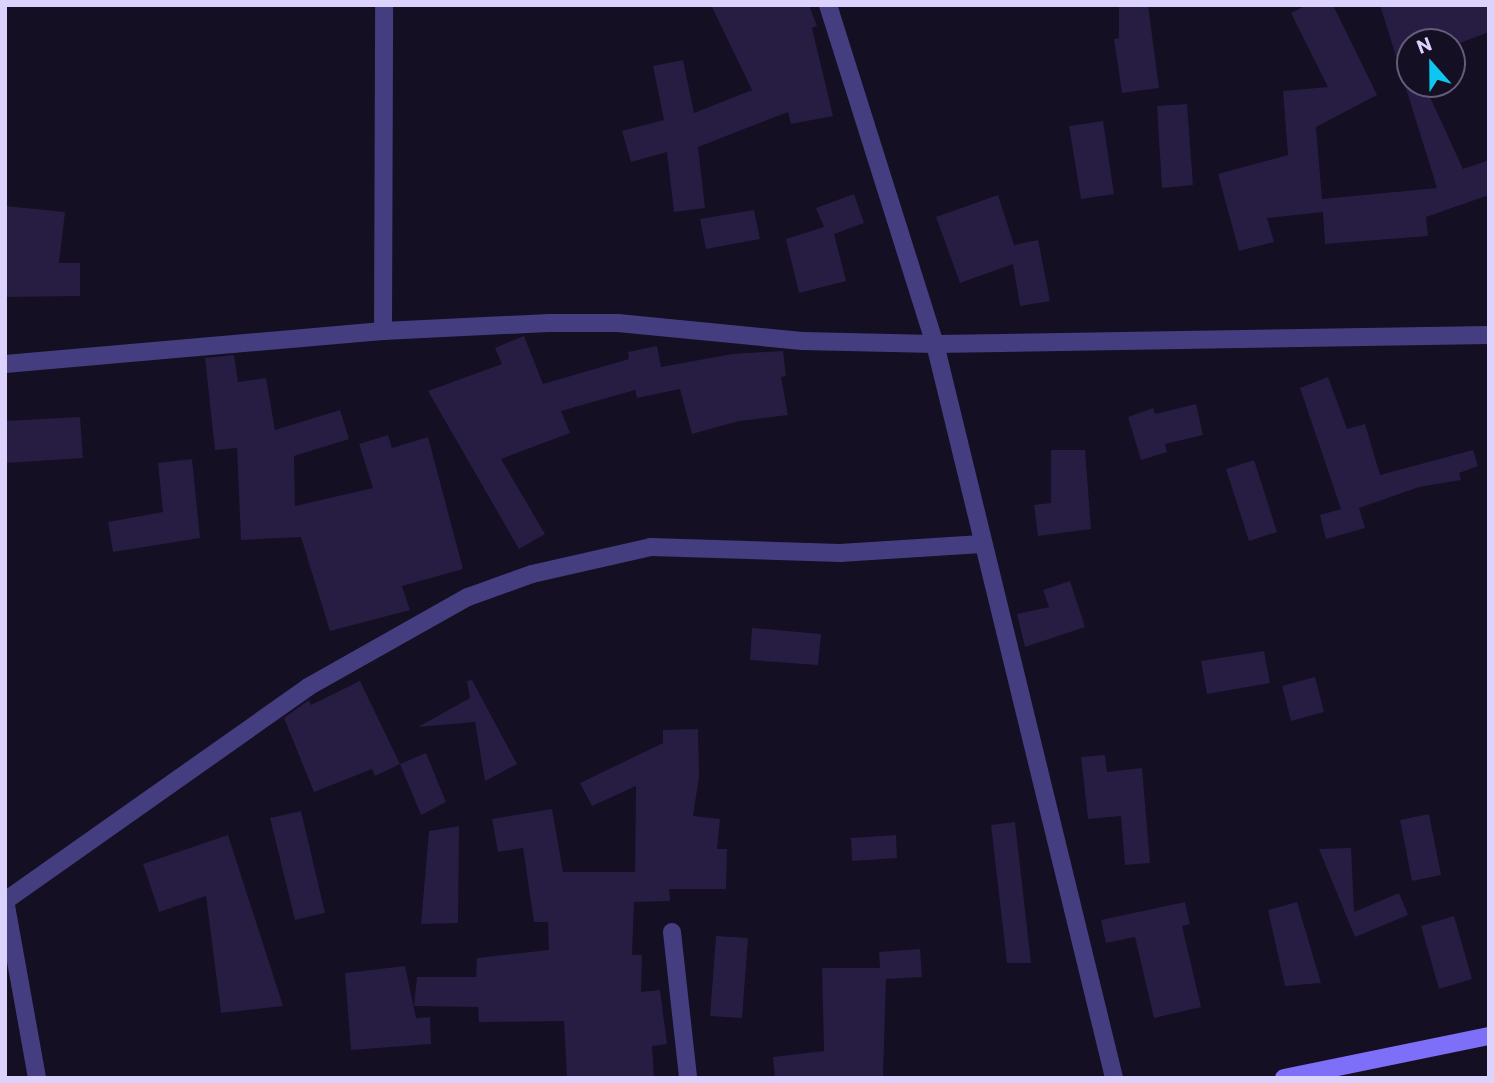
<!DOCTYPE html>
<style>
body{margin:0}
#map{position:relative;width:1494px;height:1083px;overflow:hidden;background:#140f22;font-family:Commissioner,sans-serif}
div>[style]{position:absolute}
.building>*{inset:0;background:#271c42}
.street>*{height:18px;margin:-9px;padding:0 9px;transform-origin:9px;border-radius:9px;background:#443d7f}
.secondary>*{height:18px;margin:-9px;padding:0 9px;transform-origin:9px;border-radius:9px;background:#7d6ff7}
span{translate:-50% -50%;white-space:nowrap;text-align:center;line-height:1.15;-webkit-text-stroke:5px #140f22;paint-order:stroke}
.frame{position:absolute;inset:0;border:7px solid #dbd3fd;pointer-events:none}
.north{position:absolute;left:1396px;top:28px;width:70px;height:70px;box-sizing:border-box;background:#140f22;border:2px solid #645d7a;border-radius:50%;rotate:339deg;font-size:19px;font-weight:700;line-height:28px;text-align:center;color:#dbd3fd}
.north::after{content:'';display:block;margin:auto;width:24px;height:32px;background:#0cc7ef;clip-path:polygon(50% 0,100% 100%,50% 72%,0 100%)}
</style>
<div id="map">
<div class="building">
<i style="clip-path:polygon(711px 5px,809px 5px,817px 26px,812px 28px,833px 116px,791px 124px,788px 112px,698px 147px,705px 208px,674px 212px,667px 152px,631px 162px,622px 131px,664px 120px,653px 66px,683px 60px,694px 113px,752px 90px)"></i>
<i style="clip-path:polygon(1119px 5px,1148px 5px,1159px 88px,1122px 93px,1114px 39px,1119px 38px)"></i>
<i style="clip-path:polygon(1307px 5px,1333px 5px,1377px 95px,1316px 127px,1322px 199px,1437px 188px,1380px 5px,1489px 5px,1489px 32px,1452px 46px,1452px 42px,1410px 42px,1410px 84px,1424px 84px,1463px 169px,1489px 160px,1489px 195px,1426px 217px,1428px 236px,1325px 244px,1323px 212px,1267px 218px,1274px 242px,1239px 251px,1218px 174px,1288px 155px,1283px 91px,1328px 87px,1291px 13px)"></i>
<i style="clip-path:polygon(1187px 104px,1193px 185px,1162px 188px,1157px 106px)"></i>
<i style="clip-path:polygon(1103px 121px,1114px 194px,1081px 199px,1069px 126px)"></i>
<i style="clip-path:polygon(854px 194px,864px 223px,834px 234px,846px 281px,799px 293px,786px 239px,824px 227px,816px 208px)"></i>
<i style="clip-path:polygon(998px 195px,1014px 245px,1038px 240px,1050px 301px,1020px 306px,1013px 264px,960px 283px,936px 217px)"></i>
<i style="clip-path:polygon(5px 206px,65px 212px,59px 263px,80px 263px,80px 296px,5px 297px)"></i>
<i style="clip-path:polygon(754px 210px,760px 239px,706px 249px,700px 219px)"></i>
<i style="clip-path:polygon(524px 336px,543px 384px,629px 359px,628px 352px,657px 346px,661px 367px,732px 354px,783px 351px,786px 376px,781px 377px,788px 415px,739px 421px,692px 434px,680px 389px,637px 398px,635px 390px,561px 411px,570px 433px,501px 459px,545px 534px,519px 549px,428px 391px,502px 364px,495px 348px)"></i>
<i style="clip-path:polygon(234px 355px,238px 382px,266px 378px,275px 430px,340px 410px,349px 439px,294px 456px,295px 506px,373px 488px,359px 444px,388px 435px,392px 448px,428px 437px,463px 569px,402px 586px,410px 610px,330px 631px,301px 537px,241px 540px,237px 448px,215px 450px,205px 358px)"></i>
<i style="clip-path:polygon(1328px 377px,1347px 429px,1365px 424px,1380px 475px,1473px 450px,1478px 466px,1459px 473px,1461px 480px,1419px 487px,1359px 508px,1365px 528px,1326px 539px,1320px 515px,1341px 509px,1300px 388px)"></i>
<i style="clip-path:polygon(1196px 404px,1203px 435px,1165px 444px,1167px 452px,1141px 460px,1128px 417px,1153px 408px,1155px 414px)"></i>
<i style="clip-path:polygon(80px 417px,83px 458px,5px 463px,5px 421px)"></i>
<i style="clip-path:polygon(1051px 450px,1085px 450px,1091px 529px,1038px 536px,1034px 505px,1051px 503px)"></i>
<i style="clip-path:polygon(192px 459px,200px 538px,113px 552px,108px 522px,163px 512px,158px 463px)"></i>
<i style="clip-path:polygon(1254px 460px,1277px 532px,1249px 541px,1226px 469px)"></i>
<i style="clip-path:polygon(1070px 581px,1085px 627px,1025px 647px,1017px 614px,1049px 607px,1043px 590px)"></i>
<i style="clip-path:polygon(752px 628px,821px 634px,818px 665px,750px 660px)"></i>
<i style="clip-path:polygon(1264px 651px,1270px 683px,1207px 694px,1201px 661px)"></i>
<i style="clip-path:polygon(1315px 677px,1324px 712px,1291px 721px,1282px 686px)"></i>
<i style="clip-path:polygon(472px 680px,517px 764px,485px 781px,475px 722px,418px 727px,470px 698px,467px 681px)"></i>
<i style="clip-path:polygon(360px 681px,400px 764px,375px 776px,372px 769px,314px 792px,284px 718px,309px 700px,311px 705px)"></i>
<i style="clip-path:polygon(698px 729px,699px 777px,693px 816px,720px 819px,717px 849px,727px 849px,726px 889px,669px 889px,670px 901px,634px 902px,632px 955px,642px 955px,641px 992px,660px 990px,667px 1044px,652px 1046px,654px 1078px,567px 1078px,564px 1021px,479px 1022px,478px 1007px,414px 1006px,417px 977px,476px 977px,477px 958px,549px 950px,548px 922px,534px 922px,523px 848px,498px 852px,492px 819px,552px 809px,563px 872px,635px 872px,636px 786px,592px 806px,580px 783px,663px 743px,663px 730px)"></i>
<i style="clip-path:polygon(426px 753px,446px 802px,421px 815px,400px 764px)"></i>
<i style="clip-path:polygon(1105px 755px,1107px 772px,1142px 768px,1150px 863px,1125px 865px,1121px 816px,1088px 819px,1081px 757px)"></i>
<i style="clip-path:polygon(301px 811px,325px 913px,295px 920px,270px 818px)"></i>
<i style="clip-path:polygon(1429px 814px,1441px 875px,1412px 881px,1400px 820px)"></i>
<i style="clip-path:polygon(1015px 822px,1031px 963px,1007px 963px,991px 825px)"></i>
<i style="clip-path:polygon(459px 826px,458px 923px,421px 924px,429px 831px)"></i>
<i style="clip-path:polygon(228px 835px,283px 1006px,221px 1013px,206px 896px,159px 912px,143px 864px)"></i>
<i style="clip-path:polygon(896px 835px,897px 858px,852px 861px,851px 838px)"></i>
<i style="clip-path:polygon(1351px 848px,1354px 912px,1399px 893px,1408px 915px,1355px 937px,1319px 849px)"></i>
<i style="clip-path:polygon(1185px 902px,1190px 924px,1182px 926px,1201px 1007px,1154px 1018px,1135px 937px,1106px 943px,1101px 920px)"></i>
<i style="clip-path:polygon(1297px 902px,1321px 983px,1285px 986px,1268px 910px)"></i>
<i style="clip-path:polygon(1454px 916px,1472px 979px,1439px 989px,1421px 926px)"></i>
<i style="clip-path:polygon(716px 936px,748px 938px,742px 1018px,710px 1016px)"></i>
<i style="clip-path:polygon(920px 949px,922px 977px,886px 979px,883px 1077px,775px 1078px,773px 1057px,824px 1051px,822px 968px,880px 968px,879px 952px)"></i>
<i style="clip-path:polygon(405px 966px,416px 1018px,430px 1017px,431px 1044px,351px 1050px,345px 973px)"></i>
</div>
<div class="street">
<i style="left:828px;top:5px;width:355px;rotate:72.5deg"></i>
<i style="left:935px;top:344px;width:756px;rotate:76.29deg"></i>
<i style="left:383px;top:331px;width:326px;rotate:-89.8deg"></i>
<i style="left:5px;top:364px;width:379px;rotate:-5deg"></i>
<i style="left:383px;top:331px;width:166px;rotate:-2.8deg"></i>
<i style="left:549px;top:323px;width:69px"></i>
<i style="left:618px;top:323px;width:185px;rotate:5.6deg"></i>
<i style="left:802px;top:341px;width:133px;rotate:1.3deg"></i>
<i style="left:935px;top:344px;width:554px;rotate:-0.93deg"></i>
<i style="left:5px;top:900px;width:181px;rotate:79.8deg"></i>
<i style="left:5px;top:901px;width:371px;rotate:-35.2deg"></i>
<i style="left:308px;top:687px;width:184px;rotate:-29.4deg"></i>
<i style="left:468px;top:597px;width:68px;rotate:-19.8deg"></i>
<i style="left:532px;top:574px;width:122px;rotate:-12.8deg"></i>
<i style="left:651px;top:547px;width:189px;rotate:1.8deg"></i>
<i style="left:840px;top:553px;width:142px;rotate:-3.6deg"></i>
<i style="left:672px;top:932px;width:147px;rotate:83.7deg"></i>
</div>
<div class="secondary">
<i style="left:1284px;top:1078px;width:209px;rotate:-11.6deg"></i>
</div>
<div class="frame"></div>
<div class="north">N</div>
</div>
